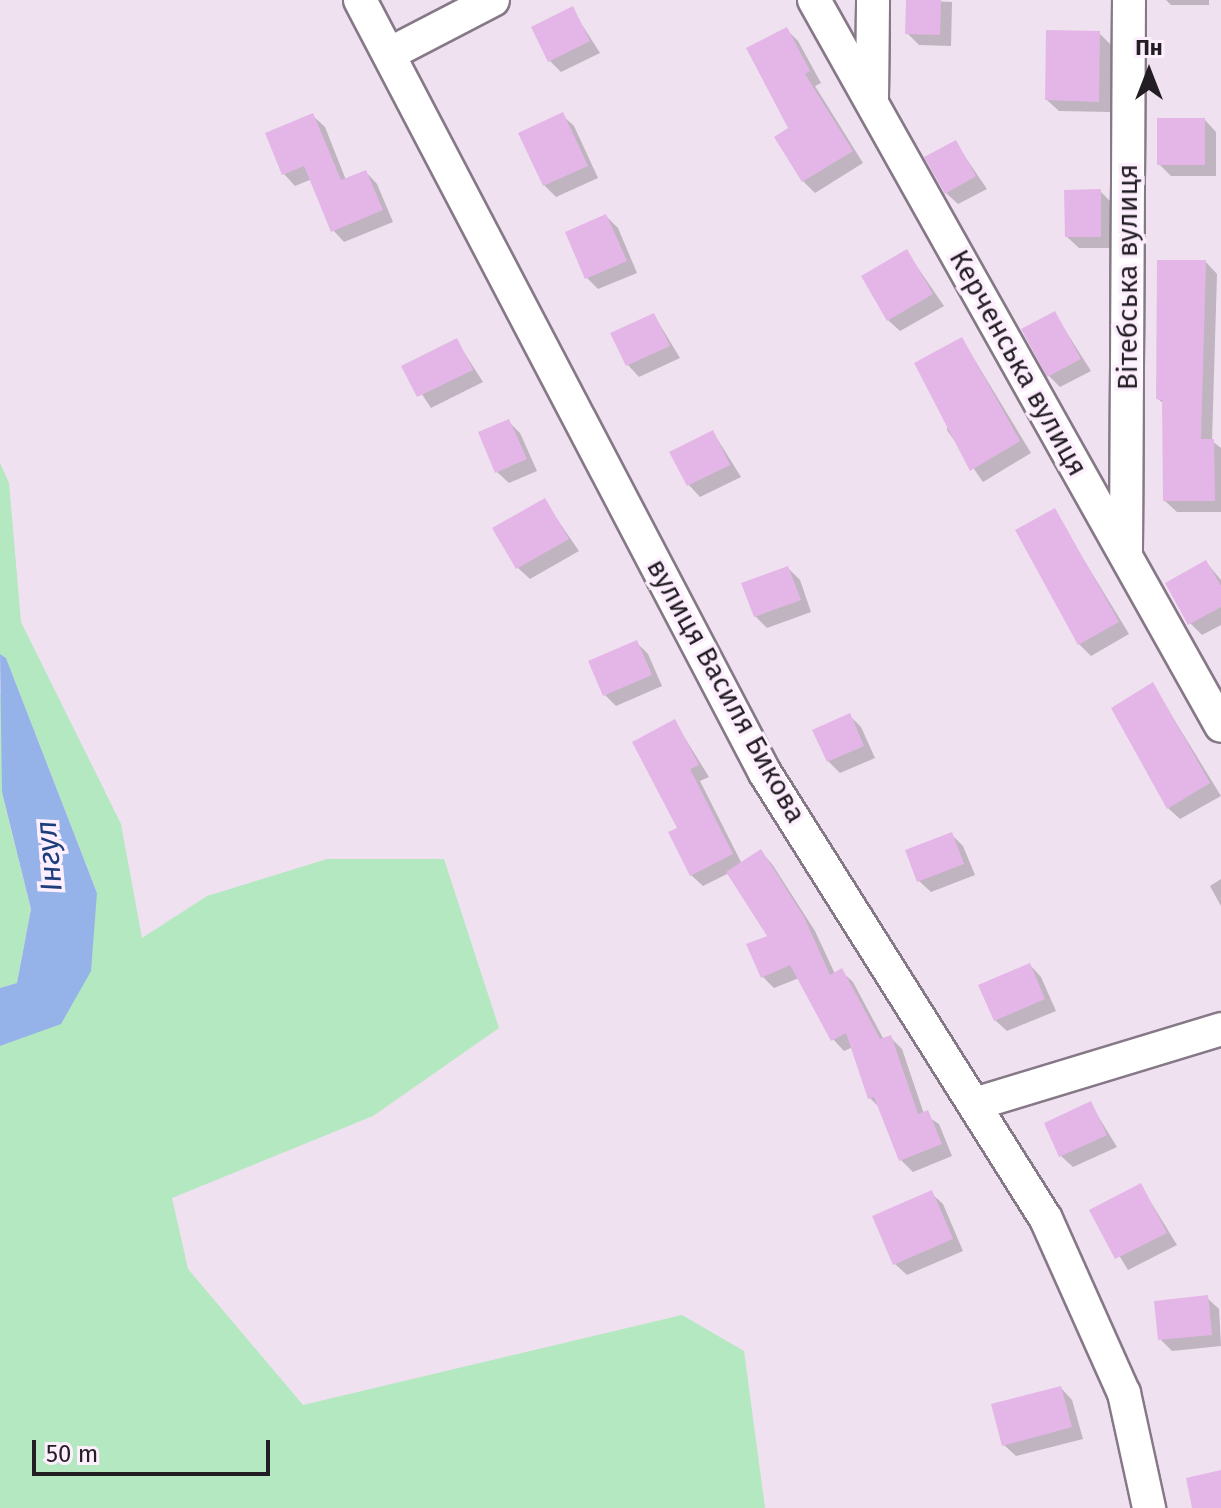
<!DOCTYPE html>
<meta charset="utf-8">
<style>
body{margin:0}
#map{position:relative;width:1221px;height:1508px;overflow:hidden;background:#f0e1f1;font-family:"Fira Sans",sans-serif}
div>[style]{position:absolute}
.green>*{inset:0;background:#b3e8c0}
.water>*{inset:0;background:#95b3e8}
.shadow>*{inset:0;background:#0003}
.building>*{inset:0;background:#e4b6e7}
.roads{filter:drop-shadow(2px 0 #867987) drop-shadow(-2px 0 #867987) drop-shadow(0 2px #867987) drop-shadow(0 -2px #867987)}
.minor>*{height:32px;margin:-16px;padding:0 16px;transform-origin:16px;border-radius:16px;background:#fff}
span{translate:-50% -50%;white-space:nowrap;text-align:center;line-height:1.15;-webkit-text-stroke:7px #fdeffe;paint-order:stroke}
.street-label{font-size:28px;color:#231e24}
.water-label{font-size:30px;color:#1d3e7d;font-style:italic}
.north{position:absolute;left:1109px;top:32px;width:80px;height:80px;-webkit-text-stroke:6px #fdeffe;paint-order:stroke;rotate:0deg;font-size:22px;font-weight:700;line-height:32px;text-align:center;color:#231e24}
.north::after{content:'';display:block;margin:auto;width:28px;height:36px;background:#231e24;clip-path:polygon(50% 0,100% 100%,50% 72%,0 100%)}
.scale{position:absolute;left:32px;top:1440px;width:238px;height:36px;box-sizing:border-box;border:4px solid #231e24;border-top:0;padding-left:10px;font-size:24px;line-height:28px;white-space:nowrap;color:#231e24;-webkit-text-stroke:6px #fdeffe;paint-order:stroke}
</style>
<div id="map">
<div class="green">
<i style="clip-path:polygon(0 463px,9px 483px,21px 622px,121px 824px,142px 938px,207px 896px,327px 859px,444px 859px,499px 1028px,373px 1116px,172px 1198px,188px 1269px,303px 1405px,682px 1315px,744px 1351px,765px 1508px,0 1508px,0 1046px,61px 1023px,97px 893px,6px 658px,0 654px)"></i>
<i style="clip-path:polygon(0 693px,4px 696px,2px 792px,31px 909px,17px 983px,0 988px)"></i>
</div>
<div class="water">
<i style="clip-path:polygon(0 654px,6px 658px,97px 893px,91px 971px,61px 1024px,0 1046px,0 988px,17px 983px,31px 909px,2px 792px)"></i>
</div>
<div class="shadow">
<i style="clip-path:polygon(908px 0,952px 2px,951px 46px,919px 45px,907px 33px)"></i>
<i style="clip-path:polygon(1166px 0,1209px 0,1209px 5px,1171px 5px)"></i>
<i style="clip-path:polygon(572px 9px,600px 53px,561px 72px,549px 60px)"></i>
<i style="clip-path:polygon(786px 29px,798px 41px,821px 83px,815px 86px,863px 163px,815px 193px,803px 181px,791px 129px)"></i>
<i style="clip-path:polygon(1099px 33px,1111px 45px,1110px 112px,1059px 111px,1047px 100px)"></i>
<i style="clip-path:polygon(562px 115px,574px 126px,598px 178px,556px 197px,544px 185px)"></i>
<i style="clip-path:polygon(313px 116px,325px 127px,346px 180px,366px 172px,377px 184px,393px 222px,344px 242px,333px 230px,312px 179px,295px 186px,284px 174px)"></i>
<i style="clip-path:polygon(1205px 120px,1216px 132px,1216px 176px,1171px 176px,1159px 164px)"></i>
<i style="clip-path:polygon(955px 142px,987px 189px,958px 204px,946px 193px)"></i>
<i style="clip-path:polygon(1100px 191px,1112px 203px,1112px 248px,1079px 248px,1067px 237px)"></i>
<i style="clip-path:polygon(606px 216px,618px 228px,637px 273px,598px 289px,587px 278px)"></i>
<i style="clip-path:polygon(907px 252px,944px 306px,900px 331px,888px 320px)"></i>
<i style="clip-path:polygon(1206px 262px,1217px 274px,1212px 441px,1221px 448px,1221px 512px,1177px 512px,1165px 501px,1164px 404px,1158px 399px)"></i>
<i style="clip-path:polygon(1055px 314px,1091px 371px,1060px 387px,1049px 376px)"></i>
<i style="clip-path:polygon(654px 315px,680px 358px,639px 377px,628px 365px)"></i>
<i style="clip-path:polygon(962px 339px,1031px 453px,983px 482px,947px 430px)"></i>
<i style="clip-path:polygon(456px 340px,483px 382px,431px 408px,404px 367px)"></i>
<i style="clip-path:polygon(508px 421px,520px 433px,537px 471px,509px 483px,497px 472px)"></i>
<i style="clip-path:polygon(713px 432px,741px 477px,700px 497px,689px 485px)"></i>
<i style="clip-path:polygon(544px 500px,579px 551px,530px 579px,518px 568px)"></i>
<i style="clip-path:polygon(1054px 511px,1129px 634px,1091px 656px,1079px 644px)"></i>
<i style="clip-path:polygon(1206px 562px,1221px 580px,1221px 625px,1202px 635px,1190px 623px)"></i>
<i style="clip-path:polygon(788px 568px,800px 580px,811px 612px,767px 628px,755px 616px)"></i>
<i style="clip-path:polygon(636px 642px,648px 654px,662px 686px,616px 706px,605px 695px)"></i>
<i style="clip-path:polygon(1153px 685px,1221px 796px,1180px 819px,1168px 808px)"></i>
<i style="clip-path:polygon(850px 716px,861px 727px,875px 758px,840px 773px,828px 761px)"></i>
<i style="clip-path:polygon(675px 722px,709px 777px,700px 781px,742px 864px,761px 852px,772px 864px,815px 931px,835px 974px,841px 971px,853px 982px,884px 1040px,890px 1037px,902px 1049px,924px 1114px,939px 1124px,952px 1156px,913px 1172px,901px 1160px,880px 1108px,870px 1098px,853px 1047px,844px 1051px,833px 1039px,799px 978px,774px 988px,763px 977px,770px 937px,729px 873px,703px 886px,691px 875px,679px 829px)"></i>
<i style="clip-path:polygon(951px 834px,963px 846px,975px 875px,931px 892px,919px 881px)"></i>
<i style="clip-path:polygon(1221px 879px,1221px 906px,1210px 886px)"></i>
<i style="clip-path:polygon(1030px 965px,1041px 977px,1056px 1011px,1007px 1031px,995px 1020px)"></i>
<i style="clip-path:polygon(1090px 1103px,1117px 1147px,1073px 1167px,1061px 1156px)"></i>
<i style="clip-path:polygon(1141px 1186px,1177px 1245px,1128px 1270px,1092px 1211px)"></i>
<i style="clip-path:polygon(931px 1193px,943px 1204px,963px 1251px,907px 1275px,895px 1264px)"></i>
<i style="clip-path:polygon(1207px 1298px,1219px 1309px,1221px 1346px,1172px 1351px,1160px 1339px)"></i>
<i style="clip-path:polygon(1061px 1388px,1072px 1400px,1083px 1439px,1016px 1456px,1004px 1445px)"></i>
</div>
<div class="building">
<i style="clip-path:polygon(906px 0,941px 0,940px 35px,905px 34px)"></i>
<i style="clip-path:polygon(573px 6px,590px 41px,548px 62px,531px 27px)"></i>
<i style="clip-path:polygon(787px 27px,810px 71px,805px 74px,853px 151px,802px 182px,774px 137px,788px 128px,746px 48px)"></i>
<i style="clip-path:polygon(1046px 30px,1100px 31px,1099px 102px,1045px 100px)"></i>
<i style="clip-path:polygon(563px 112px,588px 166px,543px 186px,518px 133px)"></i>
<i style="clip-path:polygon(313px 113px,341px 180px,366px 170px,383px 210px,331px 232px,304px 166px,282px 175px,265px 133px)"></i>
<i style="clip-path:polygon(1157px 118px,1205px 118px,1205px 165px,1157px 165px)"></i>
<i style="clip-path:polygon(956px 140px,976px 176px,945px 194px,924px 157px)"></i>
<i style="clip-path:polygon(1101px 189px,1101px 237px,1065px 237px,1064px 190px)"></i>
<i style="clip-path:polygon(606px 214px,627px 261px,585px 279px,565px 232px)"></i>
<i style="clip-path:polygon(907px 249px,933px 294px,887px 321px,861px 276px)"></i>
<i style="clip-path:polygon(1157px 260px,1206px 260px,1201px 439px,1214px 439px,1215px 501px,1163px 501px,1162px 400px,1156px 399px)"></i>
<i style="clip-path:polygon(1055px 311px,1081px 359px,1047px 377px,1021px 329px)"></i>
<i style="clip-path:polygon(654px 313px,670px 346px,626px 366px,610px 333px)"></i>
<i style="clip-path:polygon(962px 337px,1020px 441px,970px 471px,914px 363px)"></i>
<i style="clip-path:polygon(457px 338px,473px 370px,417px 397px,401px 366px)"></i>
<i style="clip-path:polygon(509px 419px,527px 459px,495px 473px,478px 432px)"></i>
<i style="clip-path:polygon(713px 430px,730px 465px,687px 486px,669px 452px)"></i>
<i style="clip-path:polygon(545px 498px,569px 539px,516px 569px,492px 528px)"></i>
<i style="clip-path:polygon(1055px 508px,1119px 622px,1078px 645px,1015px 530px)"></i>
<i style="clip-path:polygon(1206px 560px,1221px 586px,1221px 607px,1188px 625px,1165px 583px)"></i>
<i style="clip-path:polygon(788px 566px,801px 600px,754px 617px,741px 583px)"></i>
<i style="clip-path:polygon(637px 640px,652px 675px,603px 696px,588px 661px)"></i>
<i style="clip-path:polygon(1153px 682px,1210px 783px,1167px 809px,1111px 708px)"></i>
<i style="clip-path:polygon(850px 713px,864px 746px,827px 762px,812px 730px)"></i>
<i style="clip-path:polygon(675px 719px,699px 765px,690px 769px,733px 854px,690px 876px,668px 832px,677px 828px,632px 742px)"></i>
<i style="clip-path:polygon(952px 832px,964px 864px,917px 882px,905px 850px)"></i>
<i style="clip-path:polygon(761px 849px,804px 917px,830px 975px,842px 968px,880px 1039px,891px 1035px,918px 1114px,928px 1110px,942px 1144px,899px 1161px,874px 1097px,868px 1099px,846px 1033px,831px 1041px,790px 965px,761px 978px,746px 944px,767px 936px,726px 872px)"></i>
<i style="clip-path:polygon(1030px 963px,1045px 999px,994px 1021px,978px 985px)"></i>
<i style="clip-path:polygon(1091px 1101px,1107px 1135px,1059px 1157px,1044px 1123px)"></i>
<i style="clip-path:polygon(1141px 1183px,1167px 1233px,1115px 1259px,1089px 1210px)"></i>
<i style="clip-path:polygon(932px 1190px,953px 1239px,893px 1265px,872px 1216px)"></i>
<i style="clip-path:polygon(1208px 1295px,1212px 1335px,1158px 1340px,1154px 1301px)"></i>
<i style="clip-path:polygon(1061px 1386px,1072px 1427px,1002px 1446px,991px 1404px)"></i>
<i style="clip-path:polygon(1221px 1470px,1221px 1508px,1192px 1508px,1186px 1478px)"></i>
</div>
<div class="roads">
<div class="minor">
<i style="left:360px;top:0;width:873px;rotate:62.35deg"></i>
<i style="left:765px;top:773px;width:527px;rotate:57.79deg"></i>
<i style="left:1046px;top:1219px;width:191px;rotate:65.9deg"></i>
<i style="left:1124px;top:1393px;width:118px;rotate:77.7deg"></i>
<i style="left:814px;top:0;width:832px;rotate:60.72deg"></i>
<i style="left:389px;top:54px;width:117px;rotate:-27.4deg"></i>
<i style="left:872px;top:99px;width:99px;rotate:-89.4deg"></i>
<i style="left:1126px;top:551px;width:551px;rotate:-89.69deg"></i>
<i style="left:978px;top:1103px;width:254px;rotate:-16.9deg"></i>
</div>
</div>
<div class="street-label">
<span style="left:1128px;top:277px;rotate:-90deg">Вітебська вулиця</span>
<span style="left:1018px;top:363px;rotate:61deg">Керченська вулиця</span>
<span style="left:726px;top:691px;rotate:61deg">вулиця Василя Бикова</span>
</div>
<div class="water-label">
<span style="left:49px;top:856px;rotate:-95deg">Інгул</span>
</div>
<div class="north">Пн</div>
<div class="scale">50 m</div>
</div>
